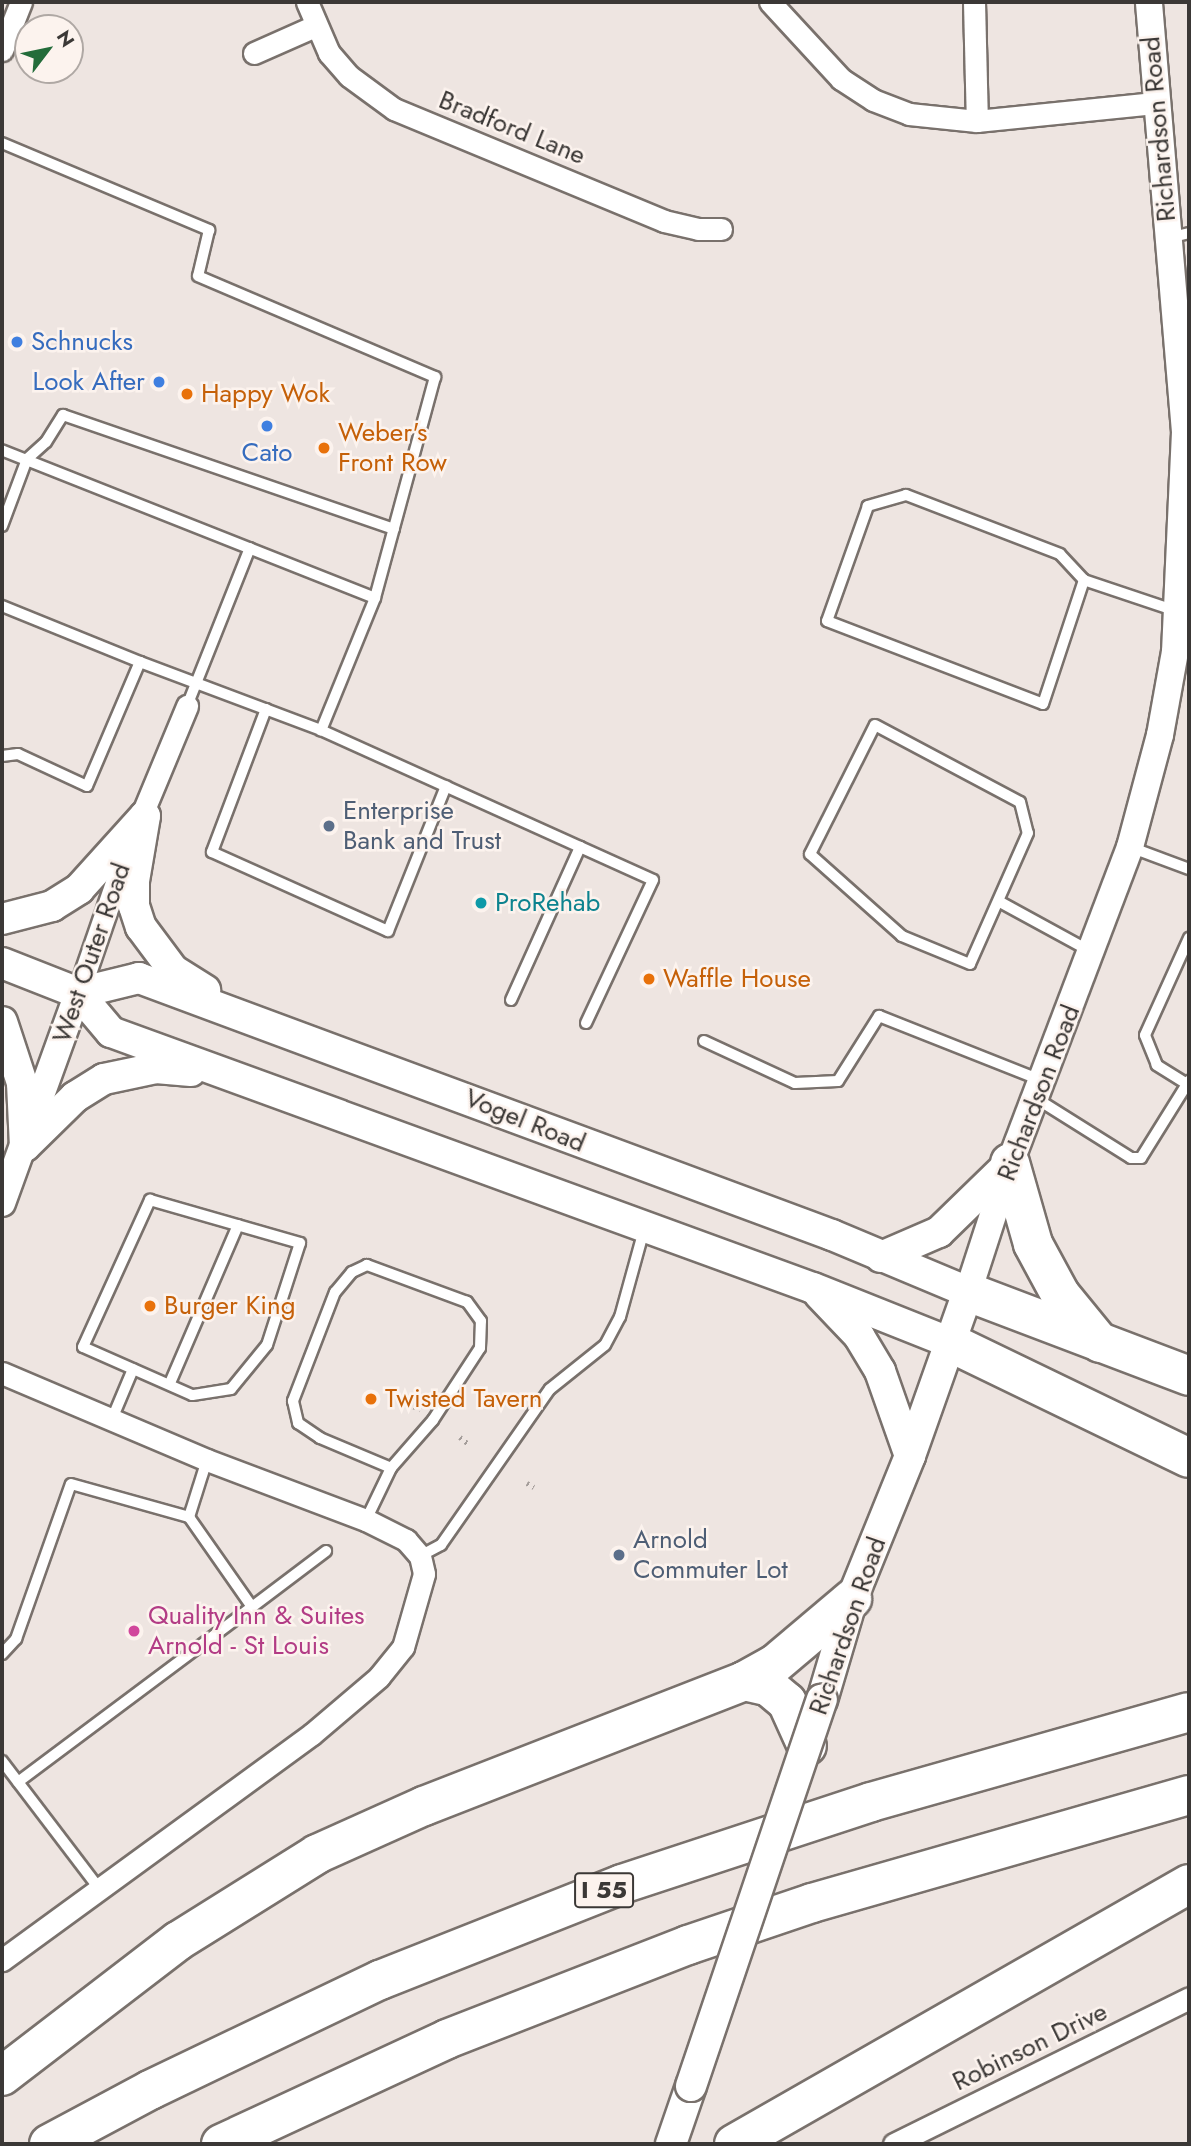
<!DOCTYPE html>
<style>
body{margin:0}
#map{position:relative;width:1191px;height:2146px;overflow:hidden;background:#eee5e1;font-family:Jost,sans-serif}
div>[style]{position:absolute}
.path>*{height:4.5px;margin-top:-2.25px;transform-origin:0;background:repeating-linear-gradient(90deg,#a49d9a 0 2px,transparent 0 7px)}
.roads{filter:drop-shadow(2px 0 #79716c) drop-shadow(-2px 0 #79716c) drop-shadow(0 2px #79716c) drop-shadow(0 -2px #79716c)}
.service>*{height:10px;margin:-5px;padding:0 5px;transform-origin:5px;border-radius:5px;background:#fff}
.minor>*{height:21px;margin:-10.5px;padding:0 10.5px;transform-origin:10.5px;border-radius:10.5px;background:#fff}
.tertiary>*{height:26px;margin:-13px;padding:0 13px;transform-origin:13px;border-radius:13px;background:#fff}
.secondary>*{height:30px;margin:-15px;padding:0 15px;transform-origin:15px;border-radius:15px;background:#fff}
.motorway>*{height:38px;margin:-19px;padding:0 19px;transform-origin:19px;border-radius:19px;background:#fff}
.bridges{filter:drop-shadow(2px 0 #79716c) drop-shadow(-2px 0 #79716c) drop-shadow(0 2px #79716c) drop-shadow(0 -2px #79716c)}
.secondary-bridge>*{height:30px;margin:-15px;padding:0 15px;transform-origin:15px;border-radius:15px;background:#fff}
.dots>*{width:19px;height:19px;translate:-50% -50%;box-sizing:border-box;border:4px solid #fcf3ee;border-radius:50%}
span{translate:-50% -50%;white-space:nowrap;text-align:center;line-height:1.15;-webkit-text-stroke:5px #fcf3ee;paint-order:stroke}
.shield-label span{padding:2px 5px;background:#fcf3ee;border:2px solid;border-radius:5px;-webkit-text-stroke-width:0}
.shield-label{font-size:24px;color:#3b3836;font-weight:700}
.street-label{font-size:26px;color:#3b3836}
.shop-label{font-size:26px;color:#366cbe}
.left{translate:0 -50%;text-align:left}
.right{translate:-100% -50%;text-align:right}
.food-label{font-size:26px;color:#c56008}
.service-label{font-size:26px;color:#4e5e75}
.culture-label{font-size:26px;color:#0d838f}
.hotel-label{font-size:26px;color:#b23c85}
.frame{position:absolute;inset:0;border:4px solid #3b3836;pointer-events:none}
.north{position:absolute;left:14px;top:14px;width:70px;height:70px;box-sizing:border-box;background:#fcf3ee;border:2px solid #afa8a4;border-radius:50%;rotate:58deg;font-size:19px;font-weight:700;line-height:28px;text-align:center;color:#3b3836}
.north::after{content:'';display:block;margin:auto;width:24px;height:32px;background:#236c3a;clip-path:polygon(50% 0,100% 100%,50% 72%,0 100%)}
</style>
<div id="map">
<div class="path">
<i style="left:408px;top:1403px;width:14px;rotate:30deg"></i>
<i style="left:460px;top:1437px;width:13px;rotate:39deg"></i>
<i style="left:527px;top:1483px;width:8px;rotate:30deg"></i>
</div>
<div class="roads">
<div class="service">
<i style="left:2px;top:143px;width:225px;rotate:22.8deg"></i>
<i style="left:209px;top:230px;width:47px;rotate:103.4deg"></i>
<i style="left:198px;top:276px;width:258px;rotate:23.1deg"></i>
<i style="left:435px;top:377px;width:229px;rotate:105.2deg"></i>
<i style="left:375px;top:598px;width:401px;rotate:-158.4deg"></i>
<i style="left:1168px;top:238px;width:22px;rotate:-13deg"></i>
<i style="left:2px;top:526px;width:72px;rotate:-69.5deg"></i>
<i style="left:27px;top:459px;width:25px;rotate:-42deg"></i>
<i style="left:46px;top:442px;width:32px;rotate:-58deg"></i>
<i style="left:63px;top:415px;width:350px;rotate:19deg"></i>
<i style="left:1084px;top:580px;width:35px;rotate:-133deg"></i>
<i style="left:1060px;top:554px;width:165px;rotate:-159deg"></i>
<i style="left:906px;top:495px;width:40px;rotate:164deg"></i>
<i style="left:868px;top:506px;width:122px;rotate:109.6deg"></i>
<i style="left:827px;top:621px;width:231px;rotate:21deg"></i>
<i style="left:1043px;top:704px;width:131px;rotate:-71.7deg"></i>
<i style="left:1084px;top:580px;width:97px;rotate:18.6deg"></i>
<i style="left:375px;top:598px;width:143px;rotate:112.2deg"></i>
<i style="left:321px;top:730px;width:364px;rotate:24.3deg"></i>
<i style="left:653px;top:880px;width:158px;rotate:115.1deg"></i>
<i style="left:2px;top:606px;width:149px;rotate:22.1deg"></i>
<i style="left:187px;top:706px;width:170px;rotate:-68.3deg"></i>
<i style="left:266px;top:709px;width:153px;rotate:110.7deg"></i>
<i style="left:212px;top:852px;width:193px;rotate:24.2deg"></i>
<i style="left:388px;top:931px;width:156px;rotate:-68.2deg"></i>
<i style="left:875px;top:725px;width:164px;rotate:28deg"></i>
<i style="left:1020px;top:802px;width:32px;rotate:76deg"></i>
<i style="left:1028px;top:833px;width:143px;rotate:113.9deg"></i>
<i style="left:970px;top:964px;width:74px;rotate:-157.6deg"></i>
<i style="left:902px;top:936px;width:123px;rotate:-138.3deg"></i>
<i style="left:810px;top:854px;width:144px;rotate:-63.3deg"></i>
<i style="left:2px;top:756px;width:16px;rotate:-7deg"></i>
<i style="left:18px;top:754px;width:76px;rotate:24.9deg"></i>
<i style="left:87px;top:786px;width:135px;rotate:-66.9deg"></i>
<i style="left:140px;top:662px;width:193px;rotate:20.6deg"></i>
<i style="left:1130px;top:847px;width:63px;rotate:20.4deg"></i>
<i style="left:1000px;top:902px;width:102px;rotate:28.6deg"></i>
<i style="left:511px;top:1000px;width:168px;rotate:-65.7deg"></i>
<i style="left:704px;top:1041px;width:100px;rotate:24.8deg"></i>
<i style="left:795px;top:1083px;width:43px;rotate:-2.7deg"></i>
<i style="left:838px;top:1081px;width:77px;rotate:-57.8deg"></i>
<i style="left:879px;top:1016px;width:174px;rotate:21.6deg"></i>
<i style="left:1187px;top:1084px;width:36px;rotate:-148deg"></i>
<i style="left:1157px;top:1065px;width:32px;rotate:-112deg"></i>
<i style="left:1145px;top:1035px;width:107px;rotate:-65.6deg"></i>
<i style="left:1037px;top:1099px;width:111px;rotate:32.1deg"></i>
<i style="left:1131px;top:1158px;width:10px"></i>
<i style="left:1141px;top:1158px;width:91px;rotate:-58.1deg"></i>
<i style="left:150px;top:1200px;width:156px;rotate:16deg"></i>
<i style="left:300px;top:1243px;width:107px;rotate:107.9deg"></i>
<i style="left:267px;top:1345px;width:57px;rotate:129.3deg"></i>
<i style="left:231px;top:1389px;width:39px;rotate:171deg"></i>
<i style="left:192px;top:1395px;width:119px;rotate:-156.2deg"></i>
<i style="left:83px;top:1347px;width:162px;rotate:-65.5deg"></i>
<i style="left:170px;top:1383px;width:172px;rotate:-66.7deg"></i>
<i style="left:112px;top:1419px;width:54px;rotate:-67.2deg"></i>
<i style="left:189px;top:1517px;width:60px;rotate:-72.5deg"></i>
<i style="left:366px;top:1520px;width:58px;rotate:-64.3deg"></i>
<i style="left:391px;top:1468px;width:64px;rotate:-48.8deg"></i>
<i style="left:433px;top:1420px;width:86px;rotate:-56.9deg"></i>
<i style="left:480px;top:1348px;width:27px;rotate:-88deg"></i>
<i style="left:481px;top:1321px;width:24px;rotate:-126deg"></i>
<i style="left:467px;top:1302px;width:107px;rotate:-159.7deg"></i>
<i style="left:367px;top:1265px;width:17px;rotate:155deg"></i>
<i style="left:352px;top:1272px;width:26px;rotate:130deg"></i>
<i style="left:335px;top:1292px;width:117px;rotate:111.1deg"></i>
<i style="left:293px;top:1401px;width:23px;rotate:77deg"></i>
<i style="left:298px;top:1423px;width:27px;rotate:34deg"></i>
<i style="left:320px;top:1438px;width:77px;rotate:22.9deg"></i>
<i style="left:420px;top:1556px;width:24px;rotate:-28deg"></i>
<i style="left:441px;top:1545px;width:190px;rotate:-55.1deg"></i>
<i style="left:550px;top:1389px;width:70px;rotate:-38.7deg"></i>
<i style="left:605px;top:1345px;width:32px;rotate:-62deg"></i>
<i style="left:620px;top:1317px;width:90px;rotate:-74.6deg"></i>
<i style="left:2px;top:1654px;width:21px;rotate:-47deg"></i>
<i style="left:16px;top:1639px;width:164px;rotate:-70.5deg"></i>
<i style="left:71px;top:1484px;width:123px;rotate:15.6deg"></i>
<i style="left:189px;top:1517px;width:110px;rotate:55deg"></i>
<i style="left:252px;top:1607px;width:93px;rotate:-37.1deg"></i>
<i style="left:2px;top:1761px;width:163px;rotate:52.7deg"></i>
<i style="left:18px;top:1782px;width:292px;rotate:-36.8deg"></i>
</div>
<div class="minor">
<i style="left:307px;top:2px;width:56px;rotate:66.7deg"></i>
<i style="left:329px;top:53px;width:30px;rotate:49deg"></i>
<i style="left:349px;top:76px;width:56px;rotate:36.3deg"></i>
<i style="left:394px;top:109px;width:292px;rotate:22.5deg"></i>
<i style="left:664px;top:221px;width:35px;rotate:13deg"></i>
<i style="left:698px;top:229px;width:23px"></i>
<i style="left:770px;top:2px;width:105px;rotate:47.3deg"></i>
<i style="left:841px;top:79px;width:38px;rotate:33deg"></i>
<i style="left:873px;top:100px;width:39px;rotate:21deg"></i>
<i style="left:909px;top:114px;width:68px;rotate:5.9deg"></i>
<i style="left:977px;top:121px;width:178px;rotate:-5.8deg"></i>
<i style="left:974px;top:2px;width:119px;rotate:88.6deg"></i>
<i style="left:2px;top:50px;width:52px;rotate:-68.4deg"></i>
<i style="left:254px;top:53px;width:67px;rotate:-23.9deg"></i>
<i style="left:78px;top:993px;width:153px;rotate:-71deg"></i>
<i style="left:128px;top:848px;width:154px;rotate:-67.4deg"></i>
<i style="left:2px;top:1373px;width:223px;rotate:23deg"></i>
<i style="left:207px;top:1460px;width:170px;rotate:20.7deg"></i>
<i style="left:366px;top:1520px;width:45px;rotate:26.6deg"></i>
<i style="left:406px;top:1540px;width:21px;rotate:49deg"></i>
<i style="left:420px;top:1556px;width:18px;rotate:77deg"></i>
<i style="left:424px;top:1574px;width:76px;rotate:106deg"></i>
<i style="left:403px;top:1647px;width:38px;rotate:129deg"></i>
<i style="left:379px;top:1677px;width:88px;rotate:139.6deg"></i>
<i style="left:312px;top:1734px;width:384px;rotate:143.9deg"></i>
<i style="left:894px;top:2144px;width:329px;rotate:-26.3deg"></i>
</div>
<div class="tertiary">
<i style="left:2px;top:1203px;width:223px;rotate:-70.1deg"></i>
<i style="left:968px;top:1292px;width:136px;rotate:-72deg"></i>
<i style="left:1010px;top:1163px;width:338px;rotate:-69.2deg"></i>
<i style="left:1130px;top:847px;width:116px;rotate:-75deg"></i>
<i style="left:1160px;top:735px;width:84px;rotate:-79.8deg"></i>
<i style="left:1175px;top:652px;width:220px;rotate:-87.4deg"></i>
<i style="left:1185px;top:432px;width:432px;rotate:-94.8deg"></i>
</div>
<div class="secondary">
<i style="left:145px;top:816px;width:66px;rotate:99.6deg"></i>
<i style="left:134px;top:881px;width:25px;rotate:90deg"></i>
<i style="left:134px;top:906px;width:22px;rotate:72deg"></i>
<i style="left:141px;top:927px;width:54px;rotate:53.3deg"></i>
<i style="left:173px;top:970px;width:38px;rotate:32deg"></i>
<i style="left:2px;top:919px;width:52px;rotate:-14.6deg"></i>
<i style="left:52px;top:906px;width:32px;rotate:-32deg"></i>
<i style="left:79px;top:889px;width:98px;rotate:-47.9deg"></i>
<i style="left:2px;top:963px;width:82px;rotate:21.5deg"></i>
<i style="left:78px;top:993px;width:51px;rotate:49.8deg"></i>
<i style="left:111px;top:1032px;width:747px;rotate:20.04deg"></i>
<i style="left:813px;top:1288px;width:149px;rotate:21.7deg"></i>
<i style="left:78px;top:993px;width:63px;rotate:-13.8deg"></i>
<i style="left:139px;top:978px;width:739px;rotate:20.35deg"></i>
<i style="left:832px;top:1235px;width:147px;rotate:22.7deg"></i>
<i style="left:968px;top:1292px;width:174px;rotate:109.5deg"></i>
<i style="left:910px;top:1456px;width:154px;rotate:112.1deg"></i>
<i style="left:852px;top:1599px;width:105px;rotate:106.5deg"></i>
<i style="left:2px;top:1022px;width:64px;rotate:71.8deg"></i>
<i style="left:22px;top:1083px;width:63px;rotate:87.3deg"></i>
<i style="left:25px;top:1146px;width:70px;rotate:-44.4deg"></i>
<i style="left:75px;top:1097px;width:34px;rotate:-32deg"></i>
<i style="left:104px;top:1079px;width:53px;rotate:-11.9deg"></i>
<i style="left:156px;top:1068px;width:35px;rotate:5deg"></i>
<i style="left:881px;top:1257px;width:63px;rotate:-23.3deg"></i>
<i style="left:939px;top:1232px;width:99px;rotate:-44.2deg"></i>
<i style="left:820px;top:1295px;width:57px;rotate:46.4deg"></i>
<i style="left:859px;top:1336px;width:41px;rotate:59deg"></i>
<i style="left:880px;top:1371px;width:90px;rotate:70.6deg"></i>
<i style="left:671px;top:2144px;width:61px;rotate:-71deg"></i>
</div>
<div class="motorway">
<i style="left:1010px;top:1163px;width:84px;rotate:74.1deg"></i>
<i style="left:1033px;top:1244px;width:57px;rotate:61.6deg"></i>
<i style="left:1060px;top:1294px;width:63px;rotate:50.8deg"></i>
<i style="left:968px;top:1292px;width:236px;rotate:20.8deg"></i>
<i style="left:951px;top:1343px;width:264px;rotate:25.8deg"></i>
<i style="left:744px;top:1681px;width:26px;rotate:13deg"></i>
<i style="left:769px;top:1687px;width:23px;rotate:40deg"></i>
<i style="left:787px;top:1702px;width:48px;rotate:65.6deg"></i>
<i style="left:2px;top:2076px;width:222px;rotate:-37.5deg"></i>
<i style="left:178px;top:1941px;width:164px;rotate:-32deg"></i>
<i style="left:317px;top:1854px;width:117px;rotate:-24.2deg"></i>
<i style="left:424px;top:1806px;width:344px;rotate:-21.3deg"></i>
<i style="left:744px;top:1681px;width:35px;rotate:-29deg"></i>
<i style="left:775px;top:1664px;width:101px;rotate:-40.2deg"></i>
<i style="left:49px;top:2144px;width:115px;rotate:-28.1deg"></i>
<i style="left:150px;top:2090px;width:255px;rotate:-25.6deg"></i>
<i style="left:380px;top:1980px;width:260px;rotate:-21.6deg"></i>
<i style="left:622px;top:1884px;width:262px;rotate:-18.2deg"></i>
<i style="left:871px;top:1802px;width:330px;rotate:-15.8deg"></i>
<i style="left:221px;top:2144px;width:249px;rotate:-24.9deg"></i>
<i style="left:447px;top:2039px;width:259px;rotate:-21.3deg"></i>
<i style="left:688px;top:1945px;width:131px;rotate:-18.7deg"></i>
<i style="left:812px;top:1903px;width:392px;rotate:-16deg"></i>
<i style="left:734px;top:2144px;width:524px;rotate:-29.74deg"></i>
</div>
</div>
<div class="bridges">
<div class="secondary-bridge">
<i style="left:691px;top:2086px;width:408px;rotate:-71.3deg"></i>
</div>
</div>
<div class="dots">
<i style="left:17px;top:342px;background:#3f7fe0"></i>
<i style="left:159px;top:382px;background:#3f7fe0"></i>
<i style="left:187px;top:394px;background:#e8710a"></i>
<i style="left:267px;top:426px;background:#3f7fe0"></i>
<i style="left:324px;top:448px;background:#e8710a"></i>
<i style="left:329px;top:826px;background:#5c6f8a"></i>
<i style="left:481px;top:903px;background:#0f9aa8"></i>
<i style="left:649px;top:979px;background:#e8710a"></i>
<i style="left:150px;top:1306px;background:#e8710a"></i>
<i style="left:371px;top:1399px;background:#e8710a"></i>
<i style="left:619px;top:1555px;background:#5c6f8a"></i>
<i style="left:134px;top:1631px;background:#d1479c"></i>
</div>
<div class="shield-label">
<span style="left:604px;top:1890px">I 55</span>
</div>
<div class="street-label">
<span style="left:512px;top:128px;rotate:22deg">Bradford Lane</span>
<span style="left:1159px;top:129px;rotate:-95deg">Richardson Road</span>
<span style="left:92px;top:953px;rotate:-71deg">West Outer Road</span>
<span style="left:1039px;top:1093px;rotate:-69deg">Richardson Road</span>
<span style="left:525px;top:1121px;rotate:22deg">Vogel Road</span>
<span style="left:848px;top:1626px;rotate:-71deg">Richardson Road</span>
<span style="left:1030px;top:2047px;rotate:-26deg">Robinson Drive</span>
</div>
<div class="shop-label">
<span class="left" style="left:31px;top:342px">Schnucks</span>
<span class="right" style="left:145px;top:382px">Look After</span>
<span style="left:267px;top:453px">Cato</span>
</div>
<div class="food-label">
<span class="left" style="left:201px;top:394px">Happy Wok</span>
<span class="left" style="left:338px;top:448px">Weber's<br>Front Row</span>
<span class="left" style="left:663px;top:979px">Waffle House</span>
<span class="left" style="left:164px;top:1306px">Burger King</span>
<span class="left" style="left:385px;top:1399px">Twisted Tavern</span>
</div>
<div class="service-label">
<span class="left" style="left:343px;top:826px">Enterprise<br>Bank and Trust</span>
<span class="left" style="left:633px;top:1555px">Arnold<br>Commuter Lot</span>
</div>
<div class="culture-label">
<span class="left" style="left:495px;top:903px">ProRehab</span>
</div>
<div class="hotel-label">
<span class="left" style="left:148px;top:1631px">Quality Inn &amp; Suites<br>Arnold - St Louis</span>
</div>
<div class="frame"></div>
<div class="north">N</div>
</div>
